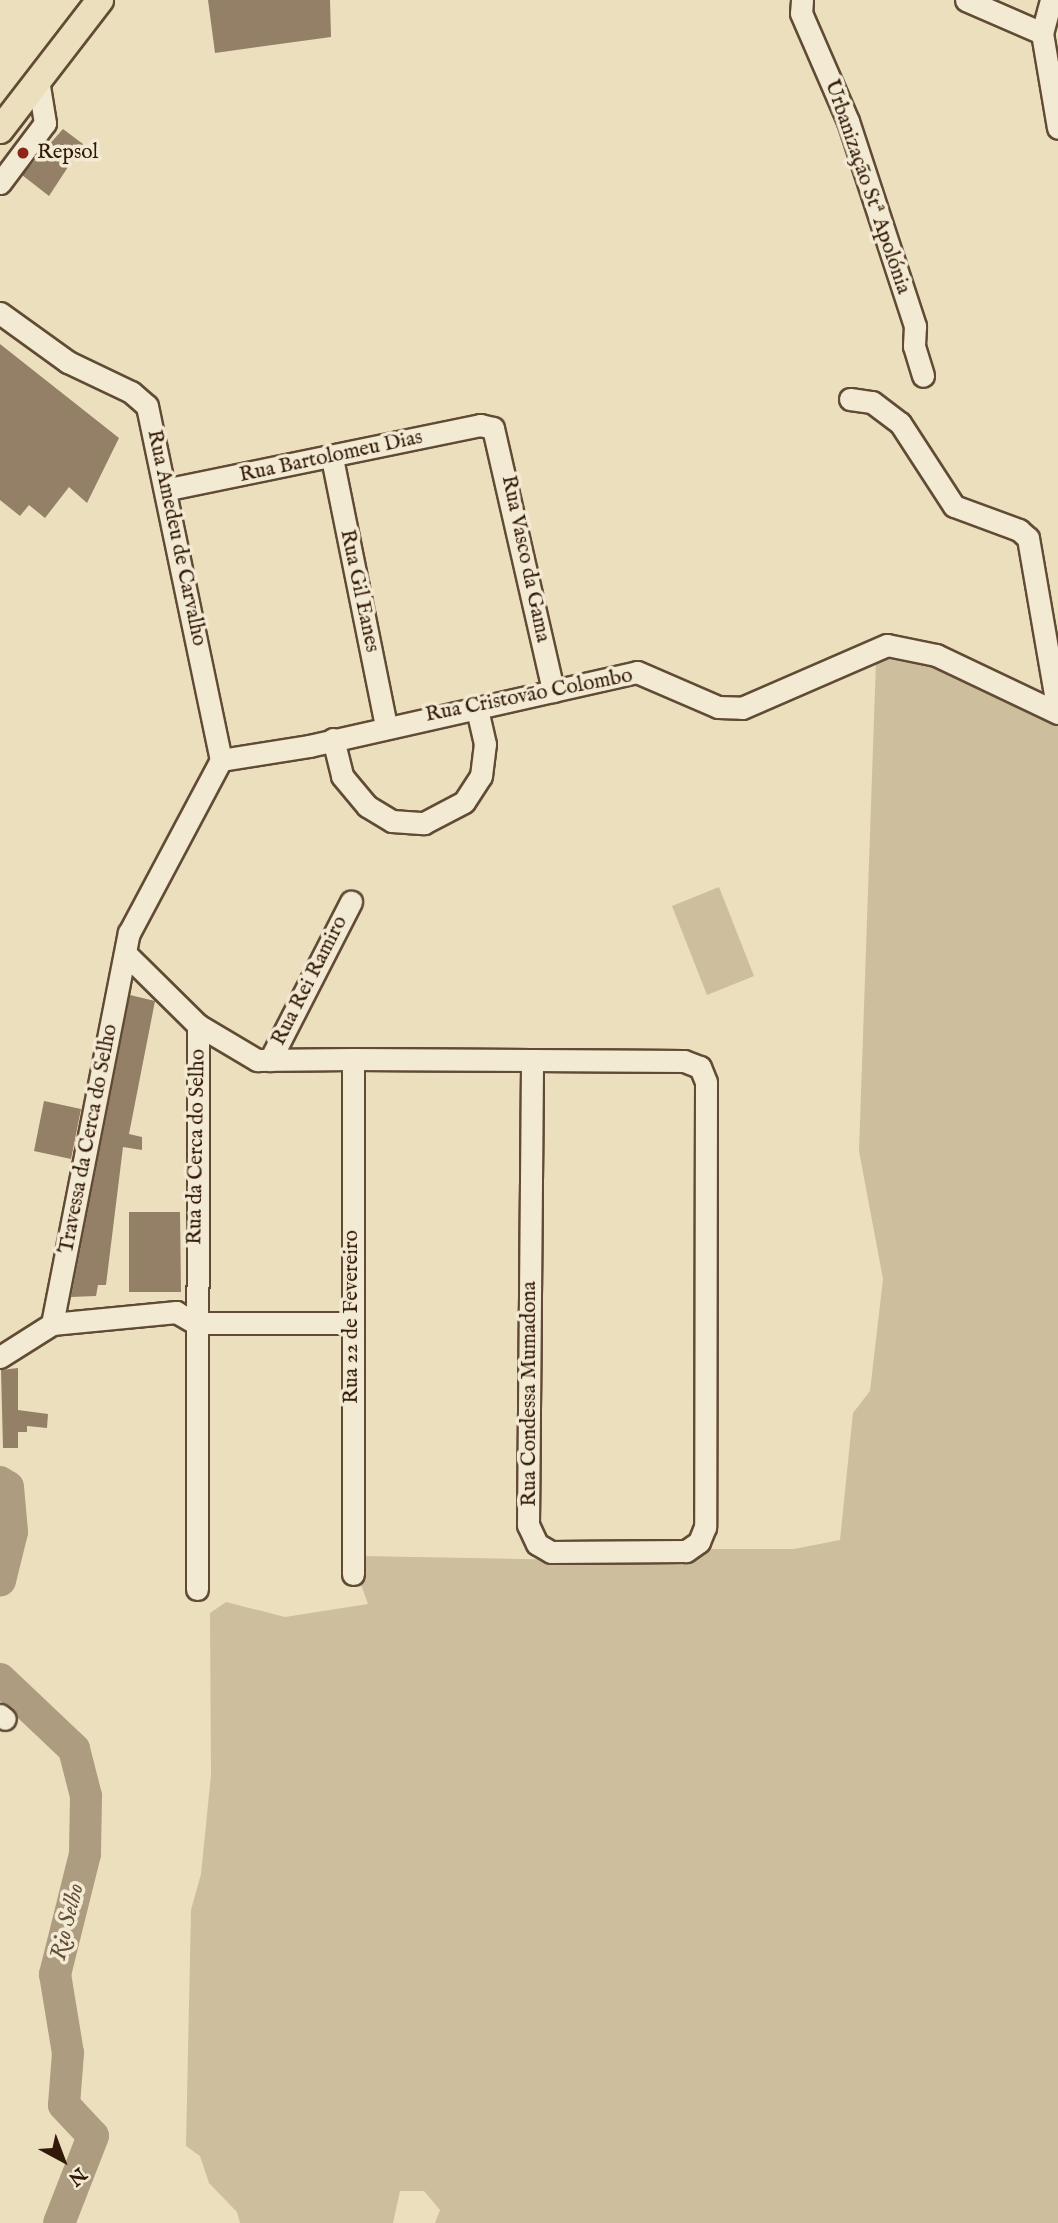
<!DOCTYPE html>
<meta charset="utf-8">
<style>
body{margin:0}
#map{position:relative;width:1058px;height:2223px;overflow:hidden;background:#ecdfbd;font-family:"IM FELL English",serif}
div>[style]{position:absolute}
.green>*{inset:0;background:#cdbe9e}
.river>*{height:32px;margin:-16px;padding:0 16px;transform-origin:16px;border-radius:16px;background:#ad9c7f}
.building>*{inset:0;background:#938066}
.roads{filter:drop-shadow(2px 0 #614b35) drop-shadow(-2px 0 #614b35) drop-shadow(0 2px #614b35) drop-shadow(0 -2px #614b35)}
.minor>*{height:21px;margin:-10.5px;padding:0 10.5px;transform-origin:10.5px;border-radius:10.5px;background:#f3ead4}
.major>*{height:26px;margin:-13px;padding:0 13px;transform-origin:13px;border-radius:13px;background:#ecdfbd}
.dots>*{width:19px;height:19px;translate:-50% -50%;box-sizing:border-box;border:4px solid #f3ead4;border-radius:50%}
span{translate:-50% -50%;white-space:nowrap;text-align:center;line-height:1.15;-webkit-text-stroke:7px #f3ead4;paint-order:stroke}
.poi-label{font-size:21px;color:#331a08}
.left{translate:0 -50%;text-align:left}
.street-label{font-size:21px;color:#331a08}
.water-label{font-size:23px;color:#644e38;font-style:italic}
.north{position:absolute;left:28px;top:2125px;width:70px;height:70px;-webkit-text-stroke:5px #f3ead4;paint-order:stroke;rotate:139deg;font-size:19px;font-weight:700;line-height:28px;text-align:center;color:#331a08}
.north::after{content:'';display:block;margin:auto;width:24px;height:32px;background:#331a08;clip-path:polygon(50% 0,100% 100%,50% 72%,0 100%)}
</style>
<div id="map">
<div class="green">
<i style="clip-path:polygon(904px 653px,1058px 722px,1058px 2223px,435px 2223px,440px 2210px,424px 2191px,400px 2191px,393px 2223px,240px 2223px,237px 2212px,209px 2183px,200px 2156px,186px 2146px,191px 1910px,201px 1874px,211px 1775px,210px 1613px,226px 1602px,285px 1617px,368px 1604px,359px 1579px,360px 1556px,686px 1562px,712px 1549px,794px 1549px,840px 1540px,853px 1413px,870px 1391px,883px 1279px,859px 1151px,876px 661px)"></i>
<i style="clip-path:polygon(719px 887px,754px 976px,707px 995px,672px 906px)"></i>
</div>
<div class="river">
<i style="left:0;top:1482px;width:9px;rotate:32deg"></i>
<i style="left:8px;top:1487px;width:45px;rotate:84.9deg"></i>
<i style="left:12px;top:1532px;width:50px;rotate:103.8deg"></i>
<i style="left:0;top:1679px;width:102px;rotate:43.4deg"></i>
<i style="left:74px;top:1749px;width:49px;rotate:75.7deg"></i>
<i style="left:86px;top:1796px;width:58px;rotate:91deg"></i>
<i style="left:85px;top:1854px;width:124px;rotate:104deg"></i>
<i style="left:55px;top:1974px;width:80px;rotate:80.7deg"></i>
<i style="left:68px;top:2053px;width:52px;rotate:94.4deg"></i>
<i style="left:64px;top:2105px;width:42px;rotate:46.9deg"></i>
<i style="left:93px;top:2136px;width:93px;rotate:111.3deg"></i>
</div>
<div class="building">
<i style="clip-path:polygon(208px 0,330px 0,331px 37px,215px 53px)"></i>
<i style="clip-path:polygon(63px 129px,83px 144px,49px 196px,22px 175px)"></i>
<i style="clip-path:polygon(0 344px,119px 438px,87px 503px,69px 487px,45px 518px,29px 505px,20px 516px,0 500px)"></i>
<i style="clip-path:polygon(130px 995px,155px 1001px,129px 1134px,142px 1137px,142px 1150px,123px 1147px,106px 1285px,98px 1285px,96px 1296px,71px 1297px)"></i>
<i style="clip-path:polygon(44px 1101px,81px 1109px,71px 1159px,34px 1151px)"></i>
<i style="clip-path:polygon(129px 1212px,180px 1212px,181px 1292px,129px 1292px)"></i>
<i style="clip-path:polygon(18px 1368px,18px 1410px,48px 1414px,47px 1428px,27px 1426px,27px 1432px,18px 1432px,18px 1448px,3px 1448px,1px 1370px)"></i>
</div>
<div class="roads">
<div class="minor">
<i style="left:802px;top:0;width:13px;rotate:94deg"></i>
<i style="left:801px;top:13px;width:118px;rotate:66.5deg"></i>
<i style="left:848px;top:121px;width:216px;rotate:71.9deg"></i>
<i style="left:915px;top:326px;width:20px;rotate:93deg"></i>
<i style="left:914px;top:346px;width:31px;rotate:73deg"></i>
<i style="left:966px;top:0;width:83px;rotate:23.5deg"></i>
<i style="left:1051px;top:0;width:34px;rotate:105deg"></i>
<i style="left:1042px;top:33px;width:96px;rotate:80.4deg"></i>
<i style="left:0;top:183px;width:75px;rotate:-53.1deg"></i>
<i style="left:45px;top:123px;width:44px;rotate:-99.2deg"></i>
<i style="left:0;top:313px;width:84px;rotate:35.8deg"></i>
<i style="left:68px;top:362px;width:70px;rotate:25.5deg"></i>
<i style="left:131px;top:392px;width:21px;rotate:41deg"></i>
<i style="left:147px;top:406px;width:362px;rotate:78.2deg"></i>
<i style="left:850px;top:399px;width:22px;rotate:8deg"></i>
<i style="left:872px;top:402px;width:35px;rotate:37deg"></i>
<i style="left:900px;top:423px;width:99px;rotate:57deg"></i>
<i style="left:954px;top:506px;width:69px;rotate:20.3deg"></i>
<i style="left:1019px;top:530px;width:12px;rotate:42deg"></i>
<i style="left:1028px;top:538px;width:177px;rotate:80.2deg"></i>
<i style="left:332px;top:458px;width:272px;rotate:78.6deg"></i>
<i style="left:169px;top:489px;width:318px;rotate:-11.6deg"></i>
<i style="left:480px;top:425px;width:13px;rotate:13deg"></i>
<i style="left:493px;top:428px;width:270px;rotate:77.1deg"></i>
<i style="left:333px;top:739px;width:38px;rotate:76deg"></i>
<i style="left:342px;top:776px;width:39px;rotate:50deg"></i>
<i style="left:367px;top:806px;width:29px;rotate:31deg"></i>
<i style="left:392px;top:821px;width:32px;rotate:4deg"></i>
<i style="left:424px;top:823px;width:45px;rotate:-27.7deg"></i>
<i style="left:464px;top:802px;width:31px;rotate:-57deg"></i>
<i style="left:481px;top:776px;width:32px;rotate:-83deg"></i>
<i style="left:485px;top:744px;width:37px;rotate:-103deg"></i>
<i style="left:221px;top:760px;width:89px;rotate:-9deg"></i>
<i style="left:309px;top:746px;width:336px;rotate:-12.7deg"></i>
<i style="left:637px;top:672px;width:88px;rotate:23.4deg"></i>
<i style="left:718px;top:707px;width:24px;rotate:2deg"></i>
<i style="left:742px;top:708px;width:158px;rotate:-23.5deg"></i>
<i style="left:887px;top:645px;width:50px;rotate:11.5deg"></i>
<i style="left:936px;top:655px;width:135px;rotate:25.4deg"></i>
<i style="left:126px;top:954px;width:101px;rotate:44.6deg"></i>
<i style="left:198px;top:1025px;width:69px;rotate:30.7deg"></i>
<i style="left:257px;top:1060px;width:96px;rotate:-0.6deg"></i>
<i style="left:353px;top:1059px;width:179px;rotate:0.3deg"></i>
<i style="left:532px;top:1060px;width:152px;rotate:0.4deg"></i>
<i style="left:684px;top:1061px;width:17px;rotate:21deg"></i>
<i style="left:700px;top:1067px;width:16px;rotate:68deg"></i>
<i style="left:706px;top:1082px;width:445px;rotate:90.1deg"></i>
<i style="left:705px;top:1527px;width:16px;rotate:112deg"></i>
<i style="left:699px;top:1542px;width:16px;rotate:145deg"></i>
<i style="left:686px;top:1551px;width:135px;rotate:179.6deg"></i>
<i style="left:551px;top:1552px;width:16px;rotate:-150deg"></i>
<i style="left:537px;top:1544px;width:21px;rotate:-115deg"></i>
<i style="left:528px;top:1525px;width:465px;rotate:-89.5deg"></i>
<i style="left:270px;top:1060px;width:178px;rotate:-62.9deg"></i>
<i style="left:52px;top:1324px;width:399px;rotate:-78.9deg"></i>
<i style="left:129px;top:933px;width:196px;rotate:-62deg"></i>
<i style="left:0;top:1357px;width:62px;rotate:-32.4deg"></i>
<i style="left:52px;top:1324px;width:125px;rotate:-5.5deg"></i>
<i style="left:176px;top:1312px;width:22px;rotate:30deg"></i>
<i style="left:195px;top:1323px;width:157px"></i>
<i style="left:353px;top:1574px;width:515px;rotate:-90deg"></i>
<i style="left:197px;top:1589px;width:564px;rotate:-89.9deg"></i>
<i style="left:0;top:1715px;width:6px;rotate:39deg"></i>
</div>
<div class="major">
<i style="left:0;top:130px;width:164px;rotate:-52.4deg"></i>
</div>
</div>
<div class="dots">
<i style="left:23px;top:153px;background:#8f2418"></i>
</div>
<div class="poi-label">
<span class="left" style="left:37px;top:153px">Repsol</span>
</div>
<div class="street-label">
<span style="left:867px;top:187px;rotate:71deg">Urbanização Stª Apolónia</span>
<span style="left:331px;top:457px;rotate:-12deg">Rua Bartolomeu Dias</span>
<span style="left:176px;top:538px;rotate:78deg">Rua Amedeu de Carvalho</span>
<span style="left:525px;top:559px;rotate:78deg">Rua Vasco da Gama</span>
<span style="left:359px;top:591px;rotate:78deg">Rua Gil Eanes</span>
<span style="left:529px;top:696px;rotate:-11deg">Rua Cristovão Colombo</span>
<span style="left:310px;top:981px;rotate:-63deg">Rua Rei Ramiro</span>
<span style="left:89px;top:1139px;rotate:-79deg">Travessa da Cerca do Selho</span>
<span style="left:197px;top:1147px;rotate:-89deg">Rua da Cerca do Selho</span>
<span style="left:352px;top:1317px;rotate:-90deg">Rua 22 de Fevereiro</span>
<span style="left:530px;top:1394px;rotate:-90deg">Rua Condessa Mumadona</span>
</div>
<div class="water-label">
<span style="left:68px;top:1922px;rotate:-76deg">Rio Selho</span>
</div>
<div class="north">N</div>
</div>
